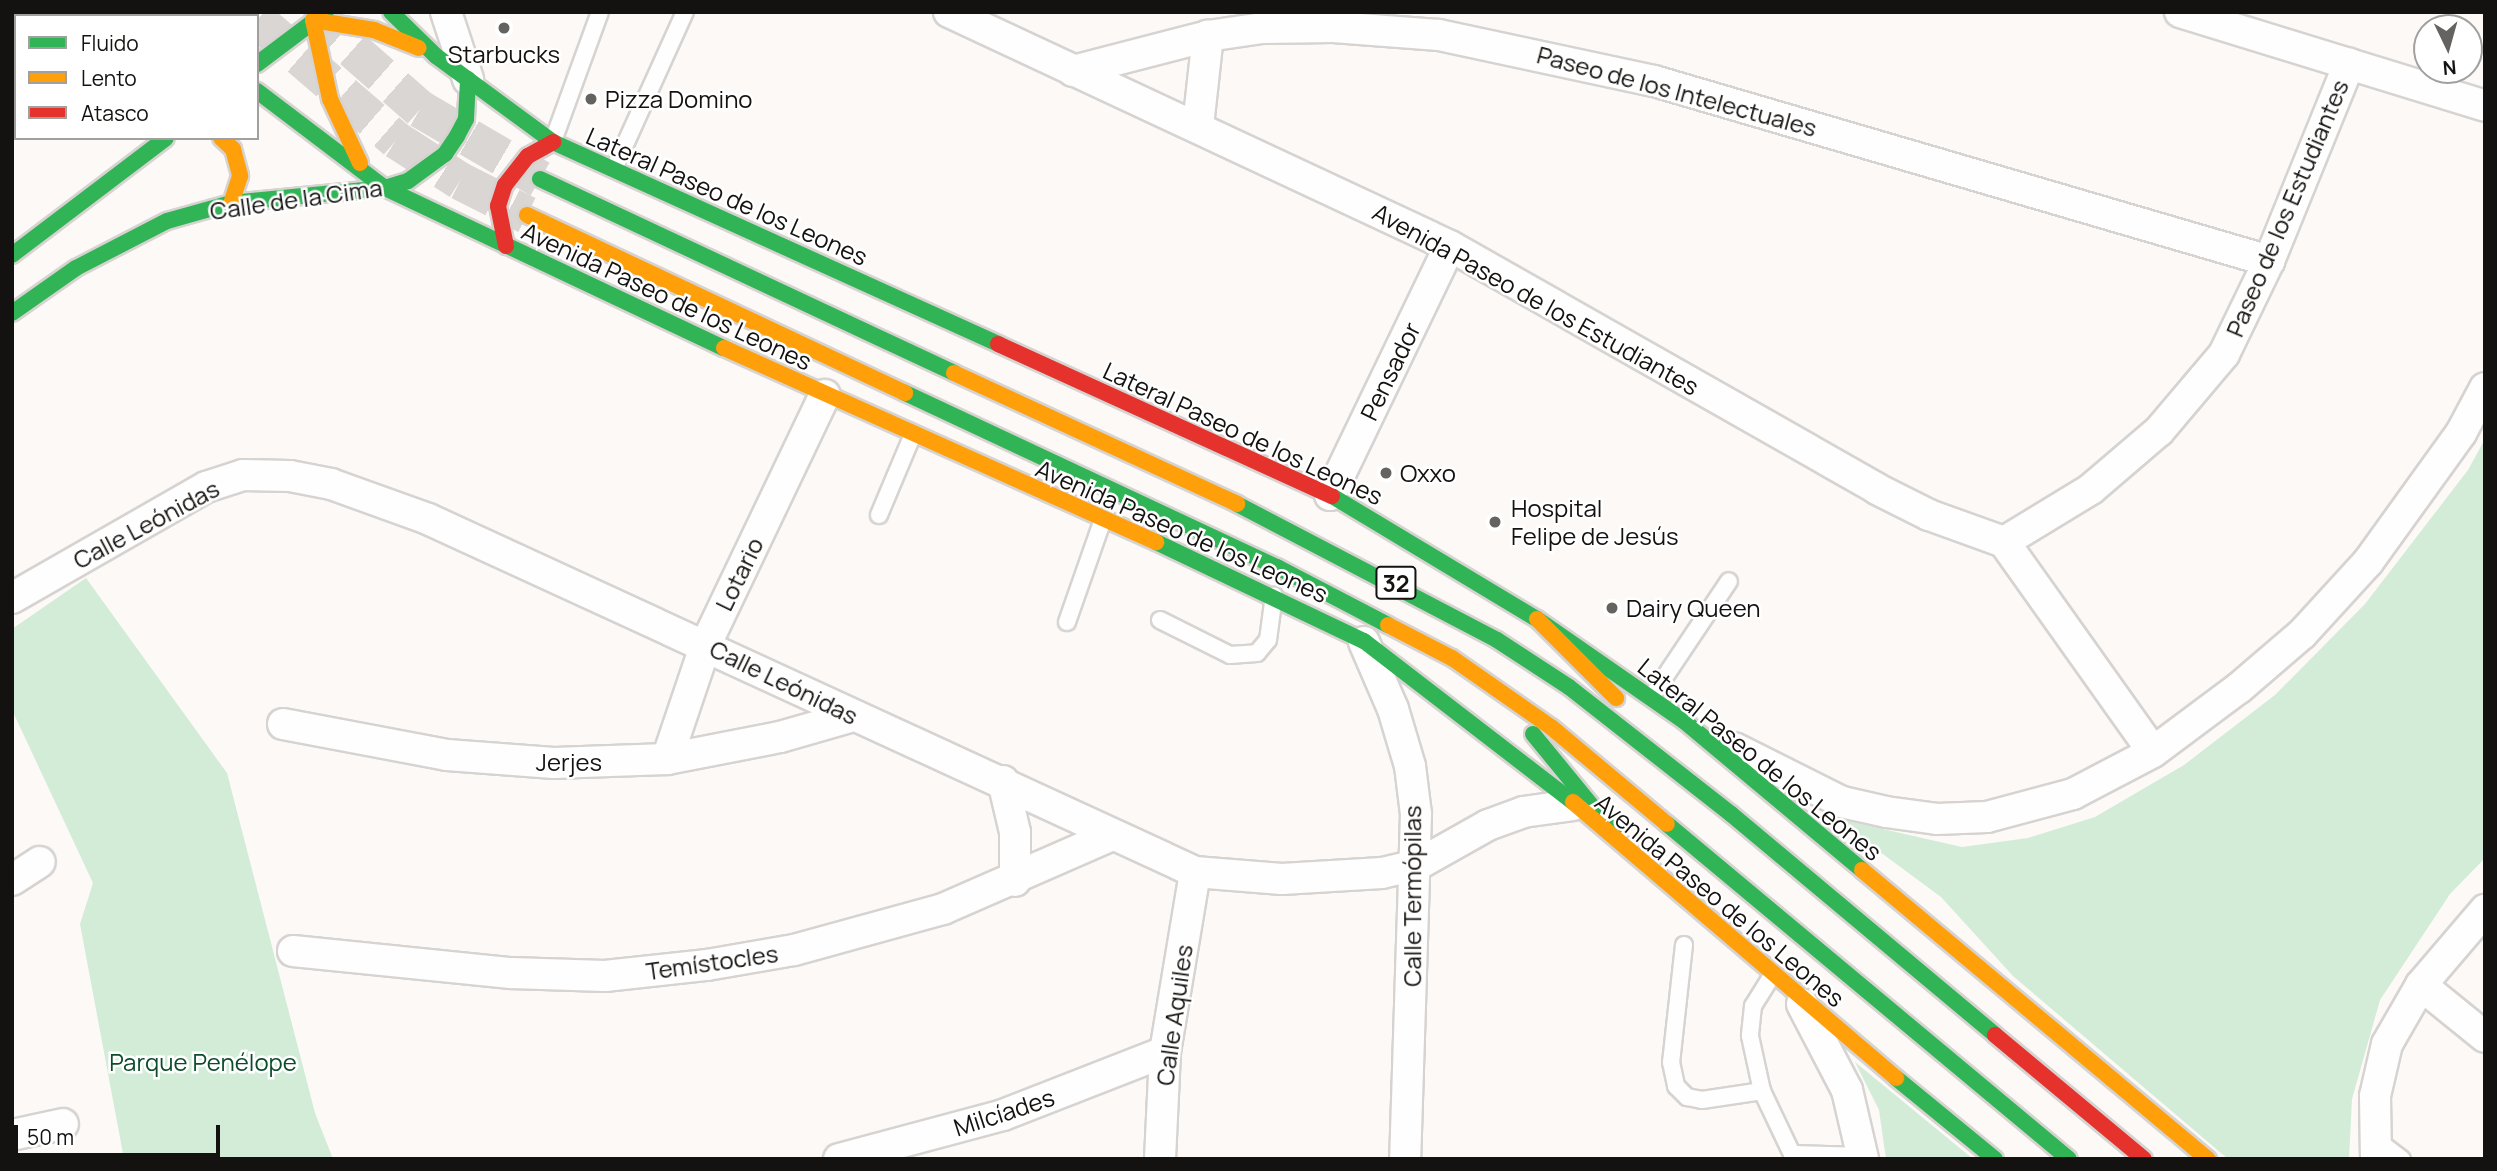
<!DOCTYPE html>
<meta charset="utf-8">
<style>
body{margin:0}
#map{position:relative;width:2497px;height:1171px;overflow:hidden;background:#fcf9f6;font-family:Manrope,sans-serif}
div>[style]{position:absolute}
.green>*{inset:0;background:#d2ecd8}
.primary-tunnel>*{height:38px;margin-top:-19px;transform-origin:0;background:repeating-linear-gradient(90deg,#d9d6d4 0 38px,transparent 0 57px)}
.roads{filter:drop-shadow(2px 0 #d6d3d1) drop-shadow(-2px 0 #d6d3d1) drop-shadow(0 2px #d6d3d1) drop-shadow(0 -2px #d6d3d1)}
.lane>*{height:16px;margin:-8px;padding:0 8px;transform-origin:8px;border-radius:8px;background:#fffefe}
.street>*{height:30px;margin:-15px;padding:0 15px;transform-origin:15px;border-radius:15px;background:#fffefe}
.fast>*{height:16px;margin:-8px;padding:0 8px;transform-origin:8px;border-radius:8px;background:#30b455}
.slow>*{height:16px;margin:-8px;padding:0 8px;transform-origin:8px;border-radius:8px;background:#ff9f0a}
.jam>*{height:16px;margin:-8px;padding:0 8px;transform-origin:8px;border-radius:8px;background:#e5322d}
.dots>*{width:19px;height:19px;translate:-50% -50%;box-sizing:border-box;border:4px solid #fff;border-radius:50%}
span{translate:-50% -50%;white-space:nowrap;text-align:center;line-height:1.15;-webkit-text-stroke:5px #fff;paint-order:stroke}
.shield-label span{padding:2px 5px;background:#fff;border:2px solid;border-radius:5px;-webkit-text-stroke-width:0}
.shield-label{font-size:23px;color:#141210;font-weight:700}
.poi-label{font-size:24px;color:#141210}
.left{translate:0 -50%;text-align:left}
.street-label{font-size:24px;color:#141210}
.park-label{font-size:24px;color:#0c4c2b}
.frame{position:absolute;inset:0;border:14px solid #141210;pointer-events:none}
.legend{position:absolute;left:14px;top:14px;width:245px;height:126px;box-sizing:border-box;background:#fff;border:2px solid #a1a09f;margin:0;padding:9px 12px;list-style:none;font-size:21px;color:#141210}
.legend li{display:flex;align-items:center;gap:14px;height:35px}
.legend b{width:35px;border:2px solid #a1a09f}
.north{position:absolute;left:2413px;top:14px;width:70px;height:70px;box-sizing:border-box;background:#fff;border:2px solid #a1a09f;border-radius:50%;rotate:175deg;font-size:19px;font-weight:700;line-height:28px;text-align:center;color:#141210}
.north::after{content:'';display:block;margin:auto;width:24px;height:32px;background:#656360;clip-path:polygon(50% 0,100% 100%,50% 72%,0 100%)}
.scale{position:absolute;left:14px;top:1125px;width:206px;height:32px;box-sizing:border-box;border:4px solid #141210;border-top:0;padding-left:9px;font-size:21px;line-height:24px;white-space:nowrap;color:#141210;-webkit-text-stroke:5px #fff;paint-order:stroke}
</style>
<div id="map">
<div class="green">
<i style="clip-path:polygon(2485px 439px,2485px 858px,2450px 894px,2380px 1000px,2352px 1099px,2349px 1159px,2228px 1159px,2013px 976px,1941px 897px,1834px 818px,1962px 847px,2028px 838px,2095px 817px,2184px 765px,2275px 695px,2365px 604px,2468px 470px)"></i>
<i style="clip-path:polygon(86px 578px,227px 773px,315px 1113px,333px 1159px,124px 1159px,80px 924px,93px 883px,12px 710px,12px 629px)"></i>
<i style="clip-path:polygon(1855px 1062px,1973px 1159px,1886px 1159px,1879px 1110px)"></i>
</div>
<div class="primary-tunnel">
<i style="left:310px;top:12px;width:147px;rotate:41.4deg"></i>
<i style="left:420px;top:109px;width:139px;rotate:30.3deg"></i>
<i style="left:257px;top:20px;width:184px;rotate:40.8deg"></i>
<i style="left:396px;top:140px;width:76px;rotate:32.6deg"></i>
<i style="left:460px;top:181px;width:75px;rotate:26.9deg"></i>
</div>
<div class="roads">
<div class="lane">
<i style="left:553px;top:141px;width:137px;rotate:-70deg"></i>
<i style="left:614px;top:169px;width:172px;rotate:-65.7deg"></i>
<i style="left:879px;top:515px;width:88px;rotate:-67.2deg"></i>
<i style="left:1160px;top:620px;width:78px;rotate:26.6deg"></i>
<i style="left:1230px;top:655px;width:27px;rotate:-4deg"></i>
<i style="left:1257px;top:653px;width:17px;rotate:-50deg"></i>
<i style="left:1268px;top:640px;width:45px;rotate:-82.4deg"></i>
<i style="left:1067px;top:622px;width:109px;rotate:-70.7deg"></i>
<i style="left:1652px;top:696px;width:138px;rotate:-56.2deg"></i>
<i style="left:1684px;top:945px;width:118px;rotate:96.3deg"></i>
<i style="left:1671px;top:1062px;width:25px;rotate:78deg"></i>
<i style="left:1676px;top:1086px;width:16px;rotate:45deg"></i>
<i style="left:1687px;top:1097px;width:15px;rotate:11deg"></i>
<i style="left:1702px;top:1100px;width:61px;rotate:-8.5deg"></i>
<i style="left:1773px;top:974px;width:38px;rotate:122deg"></i>
<i style="left:1753px;top:1006px;width:30px;rotate:96deg"></i>
<i style="left:1750px;top:1036px;width:56px;rotate:77.7deg"></i>
<i style="left:1762px;top:1091px;width:70px;rotate:64.5deg"></i>
<i style="left:1792px;top:1154px;width:71px;rotate:1.6deg"></i>
<i style="left:2374px;top:1138px;width:35px;rotate:37deg"></i>
</div>
<div class="street">
<i style="left:446px;top:12px;width:71px;rotate:71.8deg"></i>
<i style="left:949px;top:12px;width:553px;rotate:25.04deg"></i>
<i style="left:1450px;top:246px;width:491px;rotate:29.6deg"></i>
<i style="left:1877px;top:489px;width:58px;rotate:26.6deg"></i>
<i style="left:1929px;top:515px;width:80px;rotate:19.8deg"></i>
<i style="left:2180px;top:12px;width:319px;rotate:17.1deg"></i>
<i style="left:1073px;top:71px;width:139px;rotate:-14.5deg"></i>
<i style="left:1208px;top:36px;width:55px;rotate:-8.4deg"></i>
<i style="left:1262px;top:28px;width:71px;rotate:-0.8deg"></i>
<i style="left:1333px;top:27px;width:106px;rotate:4.3deg"></i>
<i style="left:1439px;top:35px;width:220px;rotate:12.1deg"></i>
<i style="left:1654px;top:81px;width:641px;rotate:16.31deg"></i>
<i style="left:1198px;top:126px;width:91px;rotate:-83.7deg"></i>
<i style="left:1330px;top:495px;width:276px;rotate:-64.3deg"></i>
<i style="left:2004px;top:542px;width:102px;rotate:-31.3deg"></i>
<i style="left:2091px;top:489px;width:89px;rotate:-40.5deg"></i>
<i style="left:2159px;top:431px;width:101px;rotate:-49.8deg"></i>
<i style="left:2224px;top:354px;width:103px;rotate:-64.2deg"></i>
<i style="left:2269px;top:261px;width:213px;rotate:-67.9deg"></i>
<i style="left:2004px;top:542px;width:257px;rotate:54.6deg"></i>
<i style="left:12px;top:598px;width:224px;rotate:-29.8deg"></i>
<i style="left:206px;top:487px;width:39px;rotate:-18deg"></i>
<i style="left:243px;top:475px;width:47px;rotate:1.2deg"></i>
<i style="left:290px;top:476px;width:42px;rotate:11deg"></i>
<i style="left:331px;top:484px;width:103px;rotate:19.8deg"></i>
<i style="left:428px;top:519px;width:844px;rotate:24.71deg"></i>
<i style="left:1195px;top:872px;width:87px;rotate:4.6deg"></i>
<i style="left:1282px;top:879px;width:100px;rotate:-3.4deg"></i>
<i style="left:1382px;top:873px;width:36px;rotate:-13deg"></i>
<i style="left:1417px;top:865px;width:81px;rotate:-29.4deg"></i>
<i style="left:1488px;top:825px;width:37px;rotate:-20deg"></i>
<i style="left:1523px;top:812px;width:50px;rotate:-8deg"></i>
<i style="left:1364px;top:642px;width:73px;rotate:66.6deg"></i>
<i style="left:1393px;top:709px;width:59px;rotate:73.4deg"></i>
<i style="left:1410px;top:766px;width:48px;rotate:82.9deg"></i>
<i style="left:1416px;top:814px;width:345px;rotate:91.8deg"></i>
<i style="left:283px;top:724px;width:167px;rotate:10.7deg"></i>
<i style="left:447px;top:755px;width:107px;rotate:4.3deg"></i>
<i style="left:554px;top:763px;width:113px;rotate:-2deg"></i>
<i style="left:667px;top:759px;width:115px;rotate:-11deg"></i>
<i style="left:780px;top:737px;width:76px;rotate:-16deg"></i>
<i style="left:1734px;top:748px;width:121px;rotate:26.6deg"></i>
<i style="left:1842px;top:802px;width:45px;rotate:12.8deg"></i>
<i style="left:1886px;top:812px;width:51px;rotate:7.8deg"></i>
<i style="left:1937px;top:819px;width:50px;rotate:-2.3deg"></i>
<i style="left:1987px;top:817px;width:89px;rotate:-15deg"></i>
<i style="left:2073px;top:794px;width:90px;rotate:-27.7deg"></i>
<i style="left:2153px;top:752px;width:107px;rotate:-36.7deg"></i>
<i style="left:2239px;top:688px;width:83px;rotate:-40.6deg"></i>
<i style="left:2302px;top:634px;width:98px;rotate:-47.5deg"></i>
<i style="left:2368px;top:562px;width:159px;rotate:-54.2deg"></i>
<i style="left:2461px;top:433px;width:51px;rotate:-61.9deg"></i>
<i style="left:667px;top:759px;width:121px;rotate:-71.3deg"></i>
<i style="left:706px;top:644px;width:276px;rotate:-64.5deg"></i>
<i style="left:1003px;top:781px;width:52px;rotate:76.8deg"></i>
<i style="left:1015px;top:832px;width:49px;rotate:90deg"></i>
<i style="left:12px;top:880px;width:33px;rotate:-33deg"></i>
<i style="left:293px;top:951px;width:219px;rotate:5.8deg"></i>
<i style="left:511px;top:973px;width:94px;rotate:1.8deg"></i>
<i style="left:605px;top:976px;width:103px;rotate:-6.2deg"></i>
<i style="left:707px;top:965px;width:88px;rotate:-9.8deg"></i>
<i style="left:794px;top:950px;width:155px;rotate:-15.4deg"></i>
<i style="left:943px;top:909px;width:184px;rotate:-23.6deg"></i>
<i style="left:2421px;top:985px;width:82px;rotate:39.1deg"></i>
<i style="left:1802px;top:1004px;width:97px;rotate:62.4deg"></i>
<i style="left:1847px;top:1090px;width:71px;rotate:76.9deg"></i>
<i style="left:12px;top:1135px;width:52px;rotate:-12.2deg"></i>
<i style="left:839px;top:1159px;width:170px;rotate:-15deg"></i>
<i style="left:1003px;top:1115px;width:174px;rotate:-21.3deg"></i>
<i style="left:1160px;top:1159px;width:107px;rotate:-87.3deg"></i>
<i style="left:1165px;top:1052px;width:182px;rotate:-80.5deg"></i>
<i style="left:2376px;top:1159px;width:63px;rotate:-90.9deg"></i>
<i style="left:2375px;top:1096px;width:53px;rotate:-77deg"></i>
<i style="left:2387px;top:1044px;width:68px;rotate:-60deg"></i>
<i style="left:2421px;top:985px;width:99px;rotate:-49.5deg"></i>
</div>
<div class="fast">
<i style="left:163px;top:12px;width:6px;rotate:45deg"></i>
<i style="left:199px;top:12px;width:22px;rotate:10deg"></i>
<i style="left:391px;top:12px;width:63px;rotate:44.4deg"></i>
<i style="left:436px;top:56px;width:145px;rotate:36.3deg"></i>
<i style="left:553px;top:142px;width:489px;rotate:24.4deg"></i>
<i style="left:257px;top:64px;width:86px;rotate:-37deg"></i>
<i style="left:257px;top:91px;width:161px;rotate:37.2deg"></i>
<i style="left:385px;top:188px;width:375px;rotate:25.3deg"></i>
<i style="left:540px;top:179px;width:457px;rotate:25.1deg"></i>
<i style="left:12px;top:255px;width:193px;rotate:-37.2deg"></i>
<i style="left:12px;top:313px;width:78px;rotate:-35.1deg"></i>
<i style="left:76px;top:268px;width:102px;rotate:-27.3deg"></i>
<i style="left:167px;top:221px;width:66px;rotate:-15.7deg"></i>
<i style="left:231px;top:203px;width:155px;rotate:-5.6deg"></i>
<i style="left:385px;top:188px;width:24px;rotate:-17deg"></i>
<i style="left:408px;top:181px;width:46px;rotate:-36.1deg"></i>
<i style="left:445px;top:154px;width:22px;rotate:-56deg"></i>
<i style="left:457px;top:136px;width:19px;rotate:-62deg"></i>
<i style="left:466px;top:119px;width:40px;rotate:-87.1deg"></i>
<i style="left:905px;top:393px;width:411px;rotate:25.1deg"></i>
<i style="left:1277px;top:567px;width:125px;rotate:27.6deg"></i>
<i style="left:1332px;top:496px;width:239px;rotate:31deg"></i>
<i style="left:1537px;top:619px;width:179px;rotate:34.8deg"></i>
<i style="left:1684px;top:721px;width:232px;rotate:39.9deg"></i>
<i style="left:1237px;top:504px;width:293px;rotate:27.6deg"></i>
<i style="left:1497px;top:640px;width:86px;rotate:33.1deg"></i>
<i style="left:1569px;top:687px;width:206px;rotate:38.1deg"></i>
<i style="left:1731px;top:814px;width:344px;rotate:39.9deg"></i>
<i style="left:1156px;top:542px;width:230px;rotate:25.5deg"></i>
<i style="left:1364px;top:641px;width:264px;rotate:37.6deg"></i>
<i style="left:1533px;top:734px;width:128px;rotate:50.7deg"></i>
<i style="left:1667px;top:824px;width:523px;rotate:39.81deg"></i>
<i style="left:1896px;top:1078px;width:128px;rotate:39.3deg"></i>
</div>
<div class="slow">
<i style="left:221px;top:138px;width:16px;rotate:43deg"></i>
<i style="left:233px;top:149px;width:28px;rotate:75deg"></i>
<i style="left:240px;top:176px;width:28px;rotate:108deg"></i>
<i style="left:360px;top:163px;width:71px;rotate:-115.1deg"></i>
<i style="left:330px;top:99px;width:81px;rotate:-102.1deg"></i>
<i style="left:313px;top:20px;width:62px;rotate:9.3deg"></i>
<i style="left:374px;top:30px;width:48px;rotate:21.8deg"></i>
<i style="left:527px;top:215px;width:418px;rotate:25.2deg"></i>
<i style="left:724px;top:348px;width:474px;rotate:24.2deg"></i>
<i style="left:954px;top:373px;width:312px;rotate:24.8deg"></i>
<i style="left:1537px;top:619px;width:112px;rotate:45deg"></i>
<i style="left:1388px;top:625px;width:72px;rotate:27.3deg"></i>
<i style="left:1452px;top:658px;width:121px;rotate:34.9deg"></i>
<i style="left:1551px;top:727px;width:151px;rotate:39.9deg"></i>
<i style="left:1573px;top:802px;width:425px;rotate:40.5deg"></i>
<i style="left:1862px;top:870px;width:451px;rotate:39.9deg"></i>
</div>
<div class="jam">
<i style="left:506px;top:246px;width:41px;rotate:-101.3deg"></i>
<i style="left:498px;top:206px;width:22px;rotate:-72deg"></i>
<i style="left:505px;top:185px;width:37px;rotate:-52deg"></i>
<i style="left:528px;top:156px;width:29px;rotate:-29deg"></i>
<i style="left:998px;top:344px;width:367px;rotate:24.5deg"></i>
<i style="left:1995px;top:1035px;width:194px;rotate:39.8deg"></i>
</div>
</div>
<div class="dots">
<i style="left:504px;top:28px;background:#656360"></i>
<i style="left:591px;top:99px;background:#656360"></i>
<i style="left:1386px;top:473px;background:#656360"></i>
<i style="left:1495px;top:522px;background:#656360"></i>
<i style="left:1612px;top:608px;background:#656360"></i>
</div>
<div class="shield-label">
<span style="left:1396px;top:583px">32</span>
</div>
<div class="poi-label">
<span style="left:504px;top:54px">Starbucks</span>
<span class="left" style="left:605px;top:99px">Pizza Domino</span>
<span class="left" style="left:1400px;top:473px">Oxxo</span>
<span class="left" style="left:1511px;top:522px">Hospital<br>Felipe de Jesús</span>
<span class="left" style="left:1626px;top:608px">Dairy Queen</span>
</div>
<div class="street-label">
<span style="left:1677px;top:91px;rotate:15deg">Paseo de los Intelectuales</span>
<span style="left:727px;top:196px;rotate:24deg">Lateral Paseo de los Leones</span>
<span style="left:296px;top:199px;rotate:-8deg">Calle de la Cima</span>
<span style="left:2287px;top:208px;rotate:-67deg">Paseo de los Estudiantes</span>
<span style="left:667px;top:296px;rotate:25deg">Avenida Paseo de los Leones</span>
<span style="left:1536px;top:299px;rotate:29deg">Avenida Paseo de los Estudiantes</span>
<span style="left:1390px;top:371px;rotate:-64deg">Pensador</span>
<span style="left:1243px;top:433px;rotate:25deg">Lateral Paseo de los Leones</span>
<span style="left:146px;top:524px;rotate:-28deg">Calle Leónidas</span>
<span style="left:1182px;top:531px;rotate:24deg">Avenida Paseo de los Leones</span>
<span style="left:739px;top:574px;rotate:-64deg">Lotario</span>
<span style="left:784px;top:682px;rotate:26deg">Calle Leónidas</span>
<span style="left:1760px;top:759px;rotate:39deg">Lateral Paseo de los Leones</span>
<span style="left:569px;top:762px">Jerjes</span>
<span style="left:1412px;top:896px;rotate:-90deg">Calle Termópilas</span>
<span style="left:1720px;top:900px;rotate:40deg">Avenida Paseo de los Leones</span>
<span style="left:712px;top:962px;rotate:-8deg">Temístocles</span>
<span style="left:1174px;top:1015px;rotate:-82deg">Calle Aquiles</span>
<span style="left:1004px;top:1112px;rotate:-18deg">Milcíades</span>
</div>
<div class="park-label">
<span style="left:203px;top:1062px">Parque Penélope</span>
</div>
<div class="frame"></div>
<ul class="legend">
<li><b style="height:9px;background:#30b455"></b>Fluido</li>
<li><b style="height:9px;background:#ff9f0a"></b>Lento</li>
<li><b style="height:9px;background:#e5322d"></b>Atasco</li>
</ul>
<div class="north">N</div>
<div class="scale">50 m</div>
</div>
